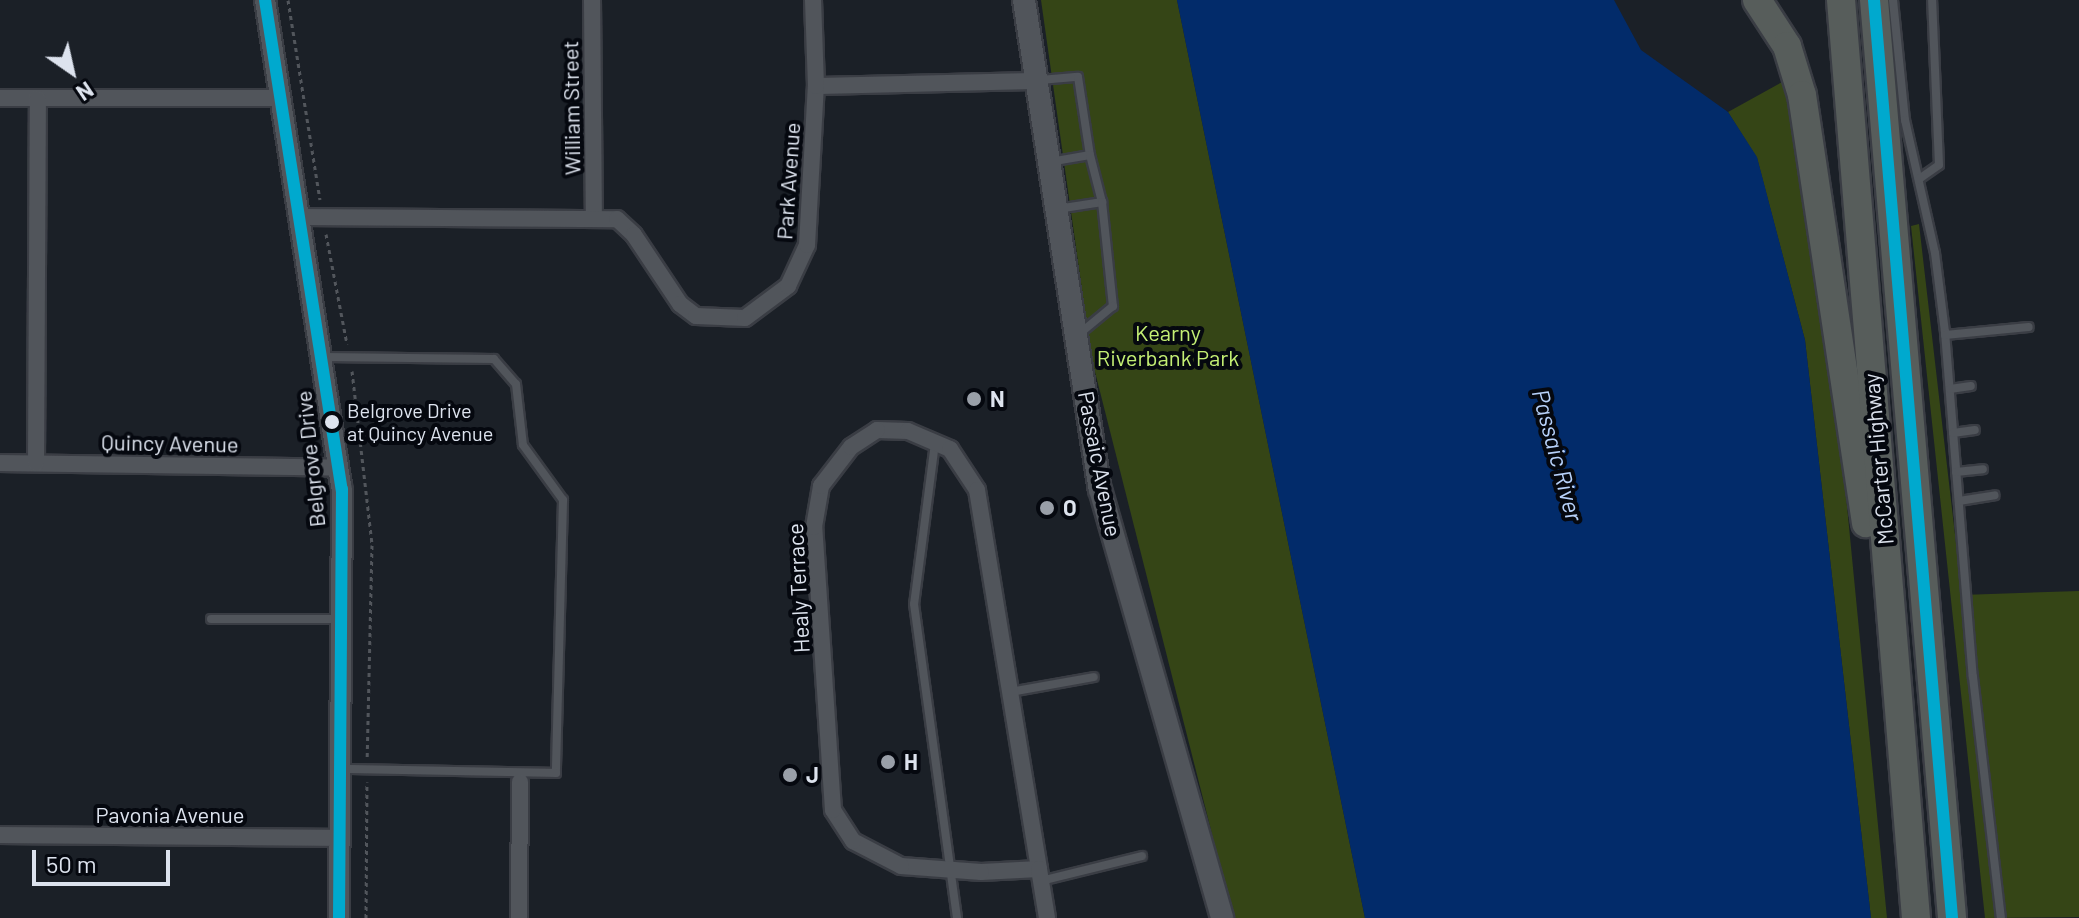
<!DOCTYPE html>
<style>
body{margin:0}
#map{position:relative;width:2079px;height:918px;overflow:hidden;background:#1b2027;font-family:Barlow,sans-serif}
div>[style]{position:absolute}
.green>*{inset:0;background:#354516}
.water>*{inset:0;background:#022b6a}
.path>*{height:3px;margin-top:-1.5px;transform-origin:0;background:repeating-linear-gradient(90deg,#52565c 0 4px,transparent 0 8px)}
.roads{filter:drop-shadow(2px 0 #3a3d44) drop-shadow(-2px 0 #3a3d44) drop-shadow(0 2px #3a3d44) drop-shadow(0 -2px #3a3d44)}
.service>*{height:8px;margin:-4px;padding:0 4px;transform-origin:4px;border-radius:4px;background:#51555b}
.minor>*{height:16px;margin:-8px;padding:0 8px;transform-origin:8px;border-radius:8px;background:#51555b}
.tertiary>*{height:20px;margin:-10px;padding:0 10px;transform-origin:10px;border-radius:10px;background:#51555b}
.secondary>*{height:22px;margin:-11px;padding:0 11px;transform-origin:11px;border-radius:11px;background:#51555b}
.motorway>*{height:28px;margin:-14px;padding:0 14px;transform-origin:14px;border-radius:14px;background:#575d5b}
.bus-1>*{height:12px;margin:-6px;padding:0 6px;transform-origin:6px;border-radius:6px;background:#00a9ce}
.dots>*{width:22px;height:22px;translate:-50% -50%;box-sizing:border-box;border:4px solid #05080f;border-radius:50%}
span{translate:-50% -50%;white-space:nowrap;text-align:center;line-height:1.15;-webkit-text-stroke:8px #05080f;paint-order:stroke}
.bus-label{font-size:20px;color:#dde3ee}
.left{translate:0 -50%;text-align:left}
.street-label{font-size:22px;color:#dde3ee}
.park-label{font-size:22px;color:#c4ef74}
.poi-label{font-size:22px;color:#dde3ee;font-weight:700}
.water-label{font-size:24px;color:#b7d1fa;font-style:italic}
.north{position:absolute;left:32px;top:32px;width:80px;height:80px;-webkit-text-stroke:6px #05080f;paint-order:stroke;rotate:146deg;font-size:22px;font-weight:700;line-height:32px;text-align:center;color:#dde3ee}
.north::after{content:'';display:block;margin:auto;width:28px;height:36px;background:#dde3ee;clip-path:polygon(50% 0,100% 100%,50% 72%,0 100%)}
.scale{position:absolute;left:32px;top:850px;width:138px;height:36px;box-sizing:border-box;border:4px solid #dde3ee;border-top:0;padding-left:10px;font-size:24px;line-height:28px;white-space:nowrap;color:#dde3ee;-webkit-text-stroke:6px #05080f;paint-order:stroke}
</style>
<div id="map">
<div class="green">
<i style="clip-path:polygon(1041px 0,1177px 0,1365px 918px,1234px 918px,1232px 913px,1092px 360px)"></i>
<i style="clip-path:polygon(1784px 81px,1812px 229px,1840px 434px,1887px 918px,1871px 918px,1805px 340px,1757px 158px,1728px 112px)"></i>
<i style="clip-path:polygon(1919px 224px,1962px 595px,2079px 591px,2079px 917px,1985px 918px,1911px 226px)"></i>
</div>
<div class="water">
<i style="clip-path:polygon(1177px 0,1614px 0,1641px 50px,1728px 112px,1757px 157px,1805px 340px,1871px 918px,1365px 918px)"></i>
</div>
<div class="path">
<i style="left:288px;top:0;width:202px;rotate:80.9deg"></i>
<i style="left:326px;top:234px;width:112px;rotate:79.2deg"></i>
<i style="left:352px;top:371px;width:175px;rotate:83.4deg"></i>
<i style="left:372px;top:545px;width:213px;rotate:91.3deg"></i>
<i style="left:366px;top:918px;width:136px;rotate:-89.6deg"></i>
</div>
<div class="roads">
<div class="service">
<i style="left:1893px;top:0;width:121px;rotate:84.3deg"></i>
<i style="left:1905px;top:120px;width:136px;rotate:77.3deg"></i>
<i style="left:1935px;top:253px;width:80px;rotate:82.8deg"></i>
<i style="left:1945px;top:332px;width:346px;rotate:85.4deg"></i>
<i style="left:1973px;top:677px;width:243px;rotate:83.4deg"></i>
<i style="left:1040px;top:80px;width:38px;rotate:-5deg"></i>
<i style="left:1078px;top:77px;width:79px;rotate:81.3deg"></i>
<i style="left:1090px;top:155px;width:42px;rotate:170.3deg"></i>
<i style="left:1090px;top:155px;width:49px;rotate:75.7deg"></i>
<i style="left:1919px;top:179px;width:24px;rotate:-35deg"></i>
<i style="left:1939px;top:165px;width:165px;rotate:-92.4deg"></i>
<i style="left:1057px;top:209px;width:46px;rotate:-8.8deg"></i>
<i style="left:1102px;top:202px;width:105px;rotate:84deg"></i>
<i style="left:1113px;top:306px;width:44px;rotate:140.5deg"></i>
<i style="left:1945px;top:335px;width:84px;rotate:-5.4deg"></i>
<i style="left:324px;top:357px;width:170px;rotate:0.7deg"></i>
<i style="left:494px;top:359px;width:33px;rotate:49deg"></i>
<i style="left:516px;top:384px;width:61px;rotate:83.5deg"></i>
<i style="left:523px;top:445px;width:68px;rotate:54deg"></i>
<i style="left:563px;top:500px;width:273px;rotate:91.5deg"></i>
<i style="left:556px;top:773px;width:215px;rotate:-178.9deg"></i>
<i style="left:1950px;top:389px;width:21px;rotate:-8deg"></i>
<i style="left:1953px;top:433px;width:22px;rotate:-8deg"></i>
<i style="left:935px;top:443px;width:162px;rotate:97.4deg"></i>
<i style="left:914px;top:604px;width:317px;rotate:82.2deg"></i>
<i style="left:1956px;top:472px;width:27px;rotate:-6deg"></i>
<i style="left:1959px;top:501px;width:36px;rotate:-9deg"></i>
<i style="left:211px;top:619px;width:131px"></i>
<i style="left:1010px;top:692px;width:85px;rotate:-10.1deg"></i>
<i style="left:1041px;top:881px;width:104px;rotate:-13.9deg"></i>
</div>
<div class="minor">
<i style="left:592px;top:0;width:216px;rotate:89.5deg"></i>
<i style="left:816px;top:86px;width:220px;rotate:-1.3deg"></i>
<i style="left:0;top:98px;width:280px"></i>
<i style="left:302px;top:217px;width:315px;rotate:0.4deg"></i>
<i style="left:617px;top:219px;width:23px;rotate:43deg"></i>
<i style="left:634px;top:235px;width:83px;rotate:56.3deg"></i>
<i style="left:680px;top:304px;width:20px;rotate:37deg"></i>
<i style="left:696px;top:316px;width:49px;rotate:2.3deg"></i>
<i style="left:745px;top:318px;width:54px;rotate:-36.7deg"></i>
<i style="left:788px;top:286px;width:45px;rotate:-65.1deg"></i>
<i style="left:807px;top:245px;width:159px;rotate:-86.8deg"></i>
<i style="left:816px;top:86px;width:86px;rotate:-92deg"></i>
<i style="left:877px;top:430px;width:31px;rotate:2deg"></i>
<i style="left:908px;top:431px;width:46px;rotate:23.2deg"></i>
<i style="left:950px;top:449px;width:49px;rotate:56.6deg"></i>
<i style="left:977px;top:490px;width:384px;rotate:80.7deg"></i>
<i style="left:1039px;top:869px;width:58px;rotate:177deg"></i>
<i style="left:981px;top:872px;width:80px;rotate:-175.7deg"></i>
<i style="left:901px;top:866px;width:54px;rotate:-152.5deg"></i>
<i style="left:853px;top:841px;width:37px;rotate:-123deg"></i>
<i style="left:833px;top:810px;width:284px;rotate:-93.8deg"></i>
<i style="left:814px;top:527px;width:42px;rotate:-80.3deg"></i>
<i style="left:821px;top:486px;width:49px;rotate:-52.4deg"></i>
<i style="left:851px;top:447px;width:31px;rotate:-33deg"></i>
<i style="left:0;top:463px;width:340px;rotate:0.8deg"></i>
<i style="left:36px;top:463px;width:364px;rotate:-89.7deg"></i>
<i style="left:0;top:835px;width:340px;rotate:0.5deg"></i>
<i style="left:1039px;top:869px;width:50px;rotate:80.7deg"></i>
<i style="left:519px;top:918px;width:136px;rotate:-89.6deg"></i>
</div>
<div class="tertiary">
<i style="left:265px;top:0;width:495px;rotate:81.1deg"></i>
<i style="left:342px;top:489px;width:429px;rotate:90.4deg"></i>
</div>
<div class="secondary">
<i style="left:1024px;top:0;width:495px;rotate:81.2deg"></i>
<i style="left:1100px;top:489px;width:446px;rotate:74.1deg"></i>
</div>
<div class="motorway">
<i style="left:1757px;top:0;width:55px;rotate:56.9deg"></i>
<i style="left:1787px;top:46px;width:51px;rotate:73deg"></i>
<i style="left:1802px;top:95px;width:433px;rotate:81.5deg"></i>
<i style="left:1841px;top:0;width:921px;rotate:85.33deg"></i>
<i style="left:1874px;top:0;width:921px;rotate:85.14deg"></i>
</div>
</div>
<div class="bus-1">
<i style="left:265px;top:0;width:495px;rotate:81.1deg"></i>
<i style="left:342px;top:489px;width:429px;rotate:90.4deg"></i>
<i style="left:1874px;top:0;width:921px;rotate:85.14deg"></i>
</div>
<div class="dots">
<i style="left:974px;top:399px;background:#999fa8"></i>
<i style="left:332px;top:422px;background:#dde3ee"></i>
<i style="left:1047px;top:508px;background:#999fa8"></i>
<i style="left:888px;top:762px;background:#999fa8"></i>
<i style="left:790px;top:775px;background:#999fa8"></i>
</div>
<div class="bus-label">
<span class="left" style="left:347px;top:422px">Belgrove Drive<br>at Quincy Avenue</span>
</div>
<div class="street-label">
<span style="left:571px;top:108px;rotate:-91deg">William Street</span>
<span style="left:788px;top:181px;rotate:-86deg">Park Avenue</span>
<span style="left:170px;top:443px;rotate:1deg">Quincy Avenue</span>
<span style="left:310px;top:459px;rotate:-96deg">Belgrove Drive</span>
<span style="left:1878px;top:459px;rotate:-95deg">McCarter Highway</span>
<span style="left:1100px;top:464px;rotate:79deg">Passaic Avenue</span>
<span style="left:798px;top:588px;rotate:-93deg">Healy Terrace</span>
<span style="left:170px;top:815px">Pavonia Avenue</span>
</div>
<div class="park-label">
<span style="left:1168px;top:345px">Kearny<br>Riverbank Park</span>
</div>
<div class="poi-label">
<span class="left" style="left:990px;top:399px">N</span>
<span class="left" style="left:1063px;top:508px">O</span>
<span class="left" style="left:904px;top:762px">H</span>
<span class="left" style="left:806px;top:775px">J</span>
</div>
<div class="water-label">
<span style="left:1558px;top:455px;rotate:75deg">Passaic River</span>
</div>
<div class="north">N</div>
<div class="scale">50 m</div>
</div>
